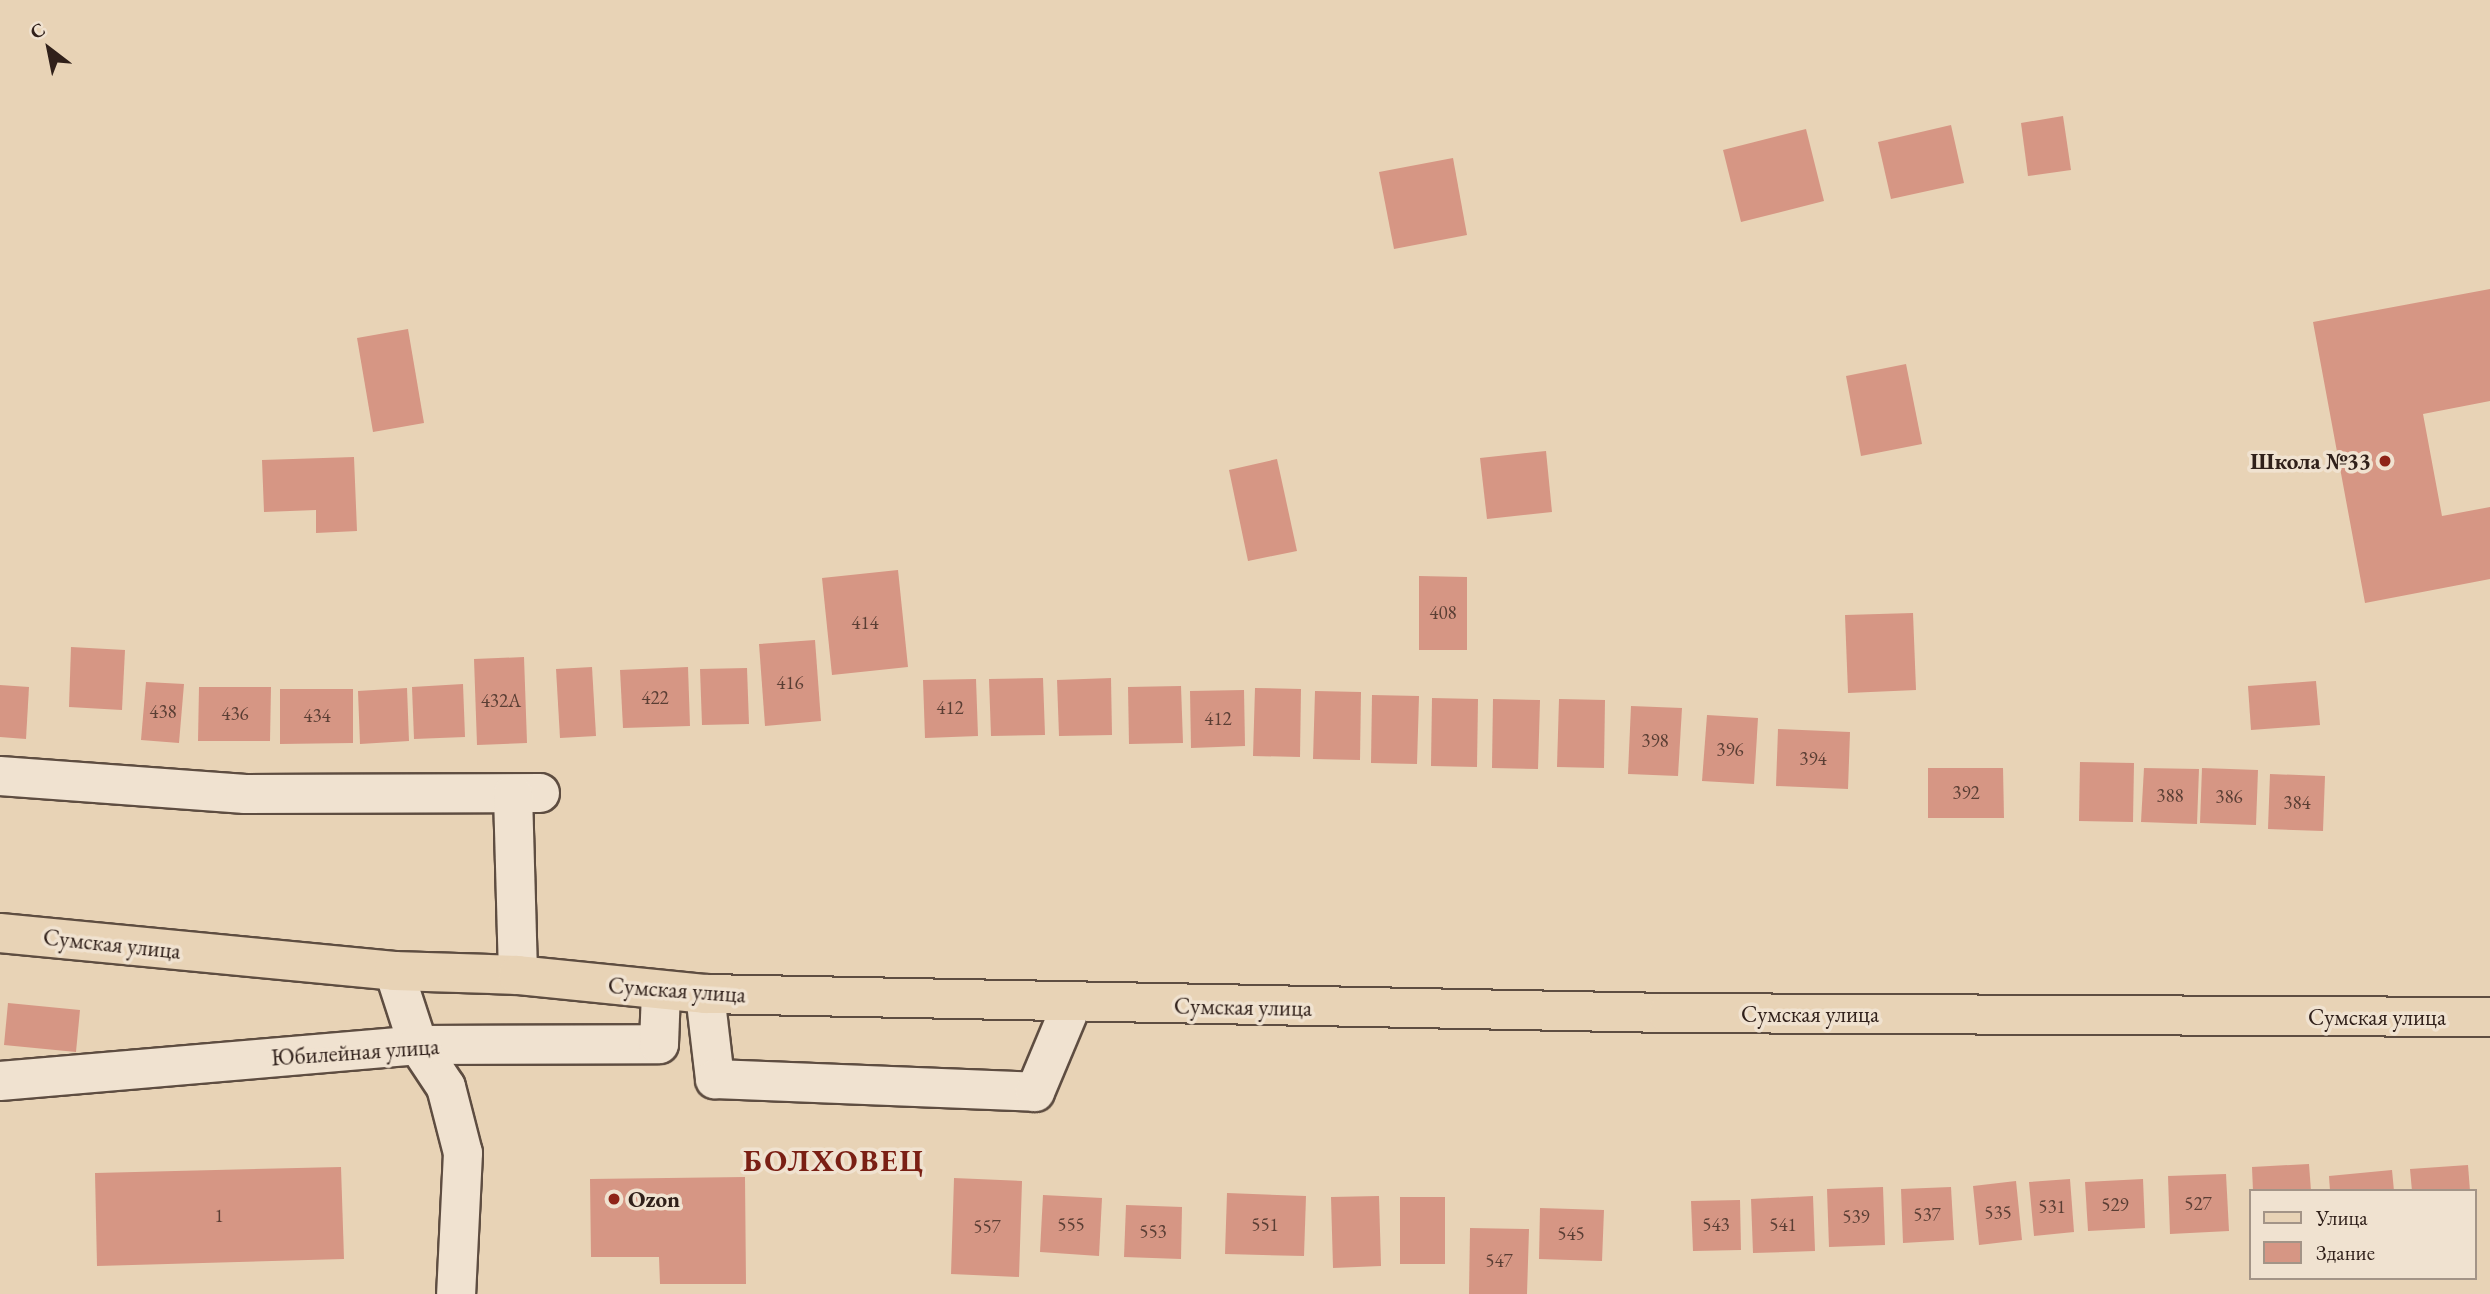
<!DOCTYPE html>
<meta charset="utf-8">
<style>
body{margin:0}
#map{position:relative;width:2490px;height:1294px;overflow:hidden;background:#e8d3b6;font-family:"EB Garamond",serif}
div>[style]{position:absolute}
.building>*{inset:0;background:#d69684}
.roads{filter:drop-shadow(2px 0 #5e4d41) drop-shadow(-2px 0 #5e4d41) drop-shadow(0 2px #5e4d41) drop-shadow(0 -2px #5e4d41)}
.minor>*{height:38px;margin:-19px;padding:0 19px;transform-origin:19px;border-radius:19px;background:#f0e2d0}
.major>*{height:38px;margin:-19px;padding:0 19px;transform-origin:19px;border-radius:19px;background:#e8d3b6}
.dots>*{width:19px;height:19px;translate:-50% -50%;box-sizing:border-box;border:4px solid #f0e2d0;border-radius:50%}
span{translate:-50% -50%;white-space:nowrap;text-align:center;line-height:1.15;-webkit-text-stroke:7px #f0e2d0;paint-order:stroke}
.number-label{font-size:19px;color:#5a3e34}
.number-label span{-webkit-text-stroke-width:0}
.poi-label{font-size:23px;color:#30201a;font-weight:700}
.right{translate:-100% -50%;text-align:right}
.left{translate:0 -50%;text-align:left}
.street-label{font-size:23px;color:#30201a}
.district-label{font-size:30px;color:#7a1f14;font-weight:700;letter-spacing:2px}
.legend{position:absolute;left:2249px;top:1189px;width:228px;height:91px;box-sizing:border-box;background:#f0e2d0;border:2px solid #a39487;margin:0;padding:9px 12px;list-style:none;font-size:21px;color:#30201a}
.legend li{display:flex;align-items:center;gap:14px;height:35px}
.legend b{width:35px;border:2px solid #a39487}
.north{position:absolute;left:14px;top:14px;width:70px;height:70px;-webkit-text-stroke:5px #f0e2d0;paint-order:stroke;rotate:328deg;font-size:19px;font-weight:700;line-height:28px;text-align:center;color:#30201a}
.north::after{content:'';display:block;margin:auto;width:24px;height:32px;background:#30201a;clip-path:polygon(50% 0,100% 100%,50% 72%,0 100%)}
</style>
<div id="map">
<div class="building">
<i style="clip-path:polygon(2063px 116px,2071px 170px,2028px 176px,2021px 123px)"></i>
<i style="clip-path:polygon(1951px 125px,1964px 183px,1891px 199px,1878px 142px)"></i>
<i style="clip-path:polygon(1806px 129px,1824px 201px,1741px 222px,1723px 150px)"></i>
<i style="clip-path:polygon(1453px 158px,1467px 235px,1394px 249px,1379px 172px)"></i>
<i style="clip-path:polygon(2490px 289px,2490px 401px,2423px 414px,2442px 516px,2490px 507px,2490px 579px,2365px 603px,2313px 322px)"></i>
<i style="clip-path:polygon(408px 329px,424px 423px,373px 432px,357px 338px)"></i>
<i style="clip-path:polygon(1906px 364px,1922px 444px,1861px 456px,1846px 376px)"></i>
<i style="clip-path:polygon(1546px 451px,1552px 512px,1487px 519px,1480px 458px)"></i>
<i style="clip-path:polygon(354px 457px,357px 531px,316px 533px,316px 510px,264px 512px,262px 460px)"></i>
<i style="clip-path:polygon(1277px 459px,1297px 551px,1248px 561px,1229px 470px)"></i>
<i style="clip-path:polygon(898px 570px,908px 667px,832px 675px,822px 578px)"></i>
<i style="clip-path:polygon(1419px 576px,1467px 577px,1467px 650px,1419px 650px)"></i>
<i style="clip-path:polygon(1913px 613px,1916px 690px,1848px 693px,1845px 615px)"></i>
<i style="clip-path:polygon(815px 640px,821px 721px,765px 726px,759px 644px)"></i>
<i style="clip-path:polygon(71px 647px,125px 650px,122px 710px,69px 707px)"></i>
<i style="clip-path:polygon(524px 657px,527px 743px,477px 745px,474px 659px)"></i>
<i style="clip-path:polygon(592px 667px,596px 736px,560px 738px,556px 669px)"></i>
<i style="clip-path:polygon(688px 667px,690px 726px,623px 728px,620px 670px)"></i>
<i style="clip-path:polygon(747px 668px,749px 724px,702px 725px,700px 669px)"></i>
<i style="clip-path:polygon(1043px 678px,1045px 735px,991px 736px,989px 679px)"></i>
<i style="clip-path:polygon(1111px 678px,1112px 735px,1059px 736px,1057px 680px)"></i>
<i style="clip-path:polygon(976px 679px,978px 736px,925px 738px,923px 680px)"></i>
<i style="clip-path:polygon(2316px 681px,2320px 725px,2251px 730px,2248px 686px)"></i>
<i style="clip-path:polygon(146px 682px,184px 684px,179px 743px,141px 740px)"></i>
<i style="clip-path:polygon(463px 684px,465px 737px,414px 739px,412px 687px)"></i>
<i style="clip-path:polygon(0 685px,29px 687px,26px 739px,0 737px)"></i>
<i style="clip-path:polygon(1181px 686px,1183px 743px,1129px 744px,1128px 687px)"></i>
<i style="clip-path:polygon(199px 687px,271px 687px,270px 741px,198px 741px)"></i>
<i style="clip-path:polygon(407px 688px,409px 741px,360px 744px,358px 691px)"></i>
<i style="clip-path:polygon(1255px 688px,1301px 689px,1300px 757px,1253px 756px)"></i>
<i style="clip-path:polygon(280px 689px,353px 689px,353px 743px,280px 744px)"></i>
<i style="clip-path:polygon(1244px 690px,1245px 746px,1191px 748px,1190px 691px)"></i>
<i style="clip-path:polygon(1315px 691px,1361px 692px,1360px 760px,1313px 759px)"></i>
<i style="clip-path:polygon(1372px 695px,1419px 696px,1417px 764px,1371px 763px)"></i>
<i style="clip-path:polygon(1432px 698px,1478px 699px,1477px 767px,1431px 766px)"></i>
<i style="clip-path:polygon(1493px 699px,1540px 700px,1538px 769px,1492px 768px)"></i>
<i style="clip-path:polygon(1559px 699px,1605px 700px,1604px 768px,1557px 767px)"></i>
<i style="clip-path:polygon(1631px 706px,1682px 708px,1678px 776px,1628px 774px)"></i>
<i style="clip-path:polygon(1707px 715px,1758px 718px,1754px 784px,1702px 781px)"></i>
<i style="clip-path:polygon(1778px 729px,1850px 732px,1848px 789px,1776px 786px)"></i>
<i style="clip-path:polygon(2080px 762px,2134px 763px,2133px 822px,2079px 821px)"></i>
<i style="clip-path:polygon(1928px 768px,2003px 768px,2004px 818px,1928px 818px)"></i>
<i style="clip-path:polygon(2144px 768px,2199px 769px,2197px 824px,2141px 822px)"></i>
<i style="clip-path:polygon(2202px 768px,2258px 770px,2256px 825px,2200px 823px)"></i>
<i style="clip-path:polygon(2270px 774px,2325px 776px,2323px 831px,2268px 829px)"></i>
<i style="clip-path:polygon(8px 1003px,80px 1010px,76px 1052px,4px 1045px)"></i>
<i style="clip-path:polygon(2309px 1164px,2311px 1191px,2253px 1191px,2252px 1167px)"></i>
<i style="clip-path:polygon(2468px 1165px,2470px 1191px,2412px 1191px,2410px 1169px)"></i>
<i style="clip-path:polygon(341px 1167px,344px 1259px,97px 1266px,95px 1173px)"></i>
<i style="clip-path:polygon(2392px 1170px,2394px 1191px,2330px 1191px,2329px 1176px)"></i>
<i style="clip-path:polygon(2226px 1174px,2229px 1231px,2170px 1234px,2168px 1176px)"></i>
<i style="clip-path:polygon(745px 1177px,746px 1284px,660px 1284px,659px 1257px,591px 1257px,590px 1179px)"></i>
<i style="clip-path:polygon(954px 1178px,1022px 1181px,1019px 1277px,951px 1274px)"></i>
<i style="clip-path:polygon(2070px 1179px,2074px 1232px,2034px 1236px,2029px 1182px)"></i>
<i style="clip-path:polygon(2143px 1179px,2145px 1228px,2088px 1231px,2085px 1182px)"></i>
<i style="clip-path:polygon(2016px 1181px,2022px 1240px,1979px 1245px,1973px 1186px)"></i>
<i style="clip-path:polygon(1883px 1187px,1885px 1245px,1829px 1247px,1827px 1189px)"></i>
<i style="clip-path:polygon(1951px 1187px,1954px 1240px,1903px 1243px,1901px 1189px)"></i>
<i style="clip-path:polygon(1227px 1193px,1306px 1196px,1304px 1256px,1225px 1254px)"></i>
<i style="clip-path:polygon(1043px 1195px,1102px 1198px,1099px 1256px,1040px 1252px)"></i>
<i style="clip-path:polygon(1379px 1196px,1381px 1266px,1333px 1268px,1331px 1197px)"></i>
<i style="clip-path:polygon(1813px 1196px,1815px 1251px,1753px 1253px,1751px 1199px)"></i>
<i style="clip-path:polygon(1400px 1197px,1445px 1197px,1445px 1264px,1400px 1264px)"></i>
<i style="clip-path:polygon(1740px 1200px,1741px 1250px,1693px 1251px,1691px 1201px)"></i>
<i style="clip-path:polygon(1126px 1205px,1182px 1207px,1181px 1259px,1124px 1257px)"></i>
<i style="clip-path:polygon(1540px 1208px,1604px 1210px,1602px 1261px,1539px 1259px)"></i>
<i style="clip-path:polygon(1470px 1228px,1529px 1229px,1527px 1294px,1469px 1294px)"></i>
</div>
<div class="roads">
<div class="minor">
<i style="left:0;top:776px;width:246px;rotate:4.2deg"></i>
<i style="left:245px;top:794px;width:295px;rotate:-0.2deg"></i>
<i style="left:513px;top:794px;width:181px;rotate:88.4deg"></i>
<i style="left:394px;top:971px;width:78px;rotate:72deg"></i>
<i style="left:418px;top:1045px;width:50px;rotate:56.3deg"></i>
<i style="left:446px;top:1087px;width:68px;rotate:75.6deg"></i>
<i style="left:463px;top:1153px;width:141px;rotate:92.8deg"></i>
<i style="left:705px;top:994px;width:86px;rotate:83.3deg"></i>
<i style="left:715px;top:1079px;width:320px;rotate:2.3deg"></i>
<i style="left:1035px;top:1092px;width:95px;rotate:-67.2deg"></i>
<i style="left:0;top:1081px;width:420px;rotate:-4.9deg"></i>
<i style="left:418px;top:1045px;width:241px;rotate:-0.2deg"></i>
<i style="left:659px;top:1044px;width:52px;rotate:-87.8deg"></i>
</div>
<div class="major">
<i style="left:0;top:933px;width:396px;rotate:5.5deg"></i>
<i style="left:394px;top:971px;width:124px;rotate:1.8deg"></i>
<i style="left:518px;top:975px;width:188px;rotate:5.8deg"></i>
<i style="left:705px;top:994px;width:963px;rotate:1.13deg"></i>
<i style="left:1668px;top:1013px;width:822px;rotate:0.28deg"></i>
</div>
</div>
<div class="dots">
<i style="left:2385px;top:461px;background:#8f2418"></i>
<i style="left:614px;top:1199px;background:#8f2418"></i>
</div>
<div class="number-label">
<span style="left:1443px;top:613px">408</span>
<span style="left:865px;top:623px">414</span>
<span style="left:790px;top:683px">416</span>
<span style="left:655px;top:698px">422</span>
<span style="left:501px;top:701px">432А</span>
<span style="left:950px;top:708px">412</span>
<span style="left:163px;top:712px">438</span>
<span style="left:235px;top:714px">436</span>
<span style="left:317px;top:716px">434</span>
<span style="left:1218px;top:719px">412</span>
<span style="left:1655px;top:741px">398</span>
<span style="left:1730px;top:750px">396</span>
<span style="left:1813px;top:759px">394</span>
<span style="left:1966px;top:793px">392</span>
<span style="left:2170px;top:796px">388</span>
<span style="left:2229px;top:797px">386</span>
<span style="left:2297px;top:803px">384</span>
<span style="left:2198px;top:1204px">527</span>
<span style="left:2115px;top:1205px">529</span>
<span style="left:2052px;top:1207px">531</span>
<span style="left:1998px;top:1213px">535</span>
<span style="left:1927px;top:1215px">537</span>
<span style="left:219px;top:1216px">1</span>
<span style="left:1856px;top:1217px">539</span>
<span style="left:1071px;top:1225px">555</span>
<span style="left:1265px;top:1225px">551</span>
<span style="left:1716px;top:1225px">543</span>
<span style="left:1783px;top:1225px">541</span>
<span style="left:987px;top:1227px">557</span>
<span style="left:1153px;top:1232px">553</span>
<span style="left:1571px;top:1234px">545</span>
<span style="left:1499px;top:1261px">547</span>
</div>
<div class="poi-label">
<span class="right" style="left:2371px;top:461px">Школа №33</span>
<span class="left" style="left:628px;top:1199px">Ozon</span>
</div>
<div class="street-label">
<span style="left:112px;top:944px;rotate:6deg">Сумская улица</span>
<span style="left:677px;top:990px;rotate:4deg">Сумская улица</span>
<span style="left:1243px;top:1007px;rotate:1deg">Сумская улица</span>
<span style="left:1810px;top:1014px">Сумская улица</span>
<span style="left:2377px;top:1017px">Сумская улица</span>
<span style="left:355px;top:1052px;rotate:-4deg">Юбилейная улица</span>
</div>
<div class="district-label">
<span style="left:834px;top:1161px">БОЛХОВЕЦ</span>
</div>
<ul class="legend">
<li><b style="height:9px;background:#e8d3b6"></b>Улица</li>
<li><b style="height:19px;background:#d69684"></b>Здание</li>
</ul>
<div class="north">С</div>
</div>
